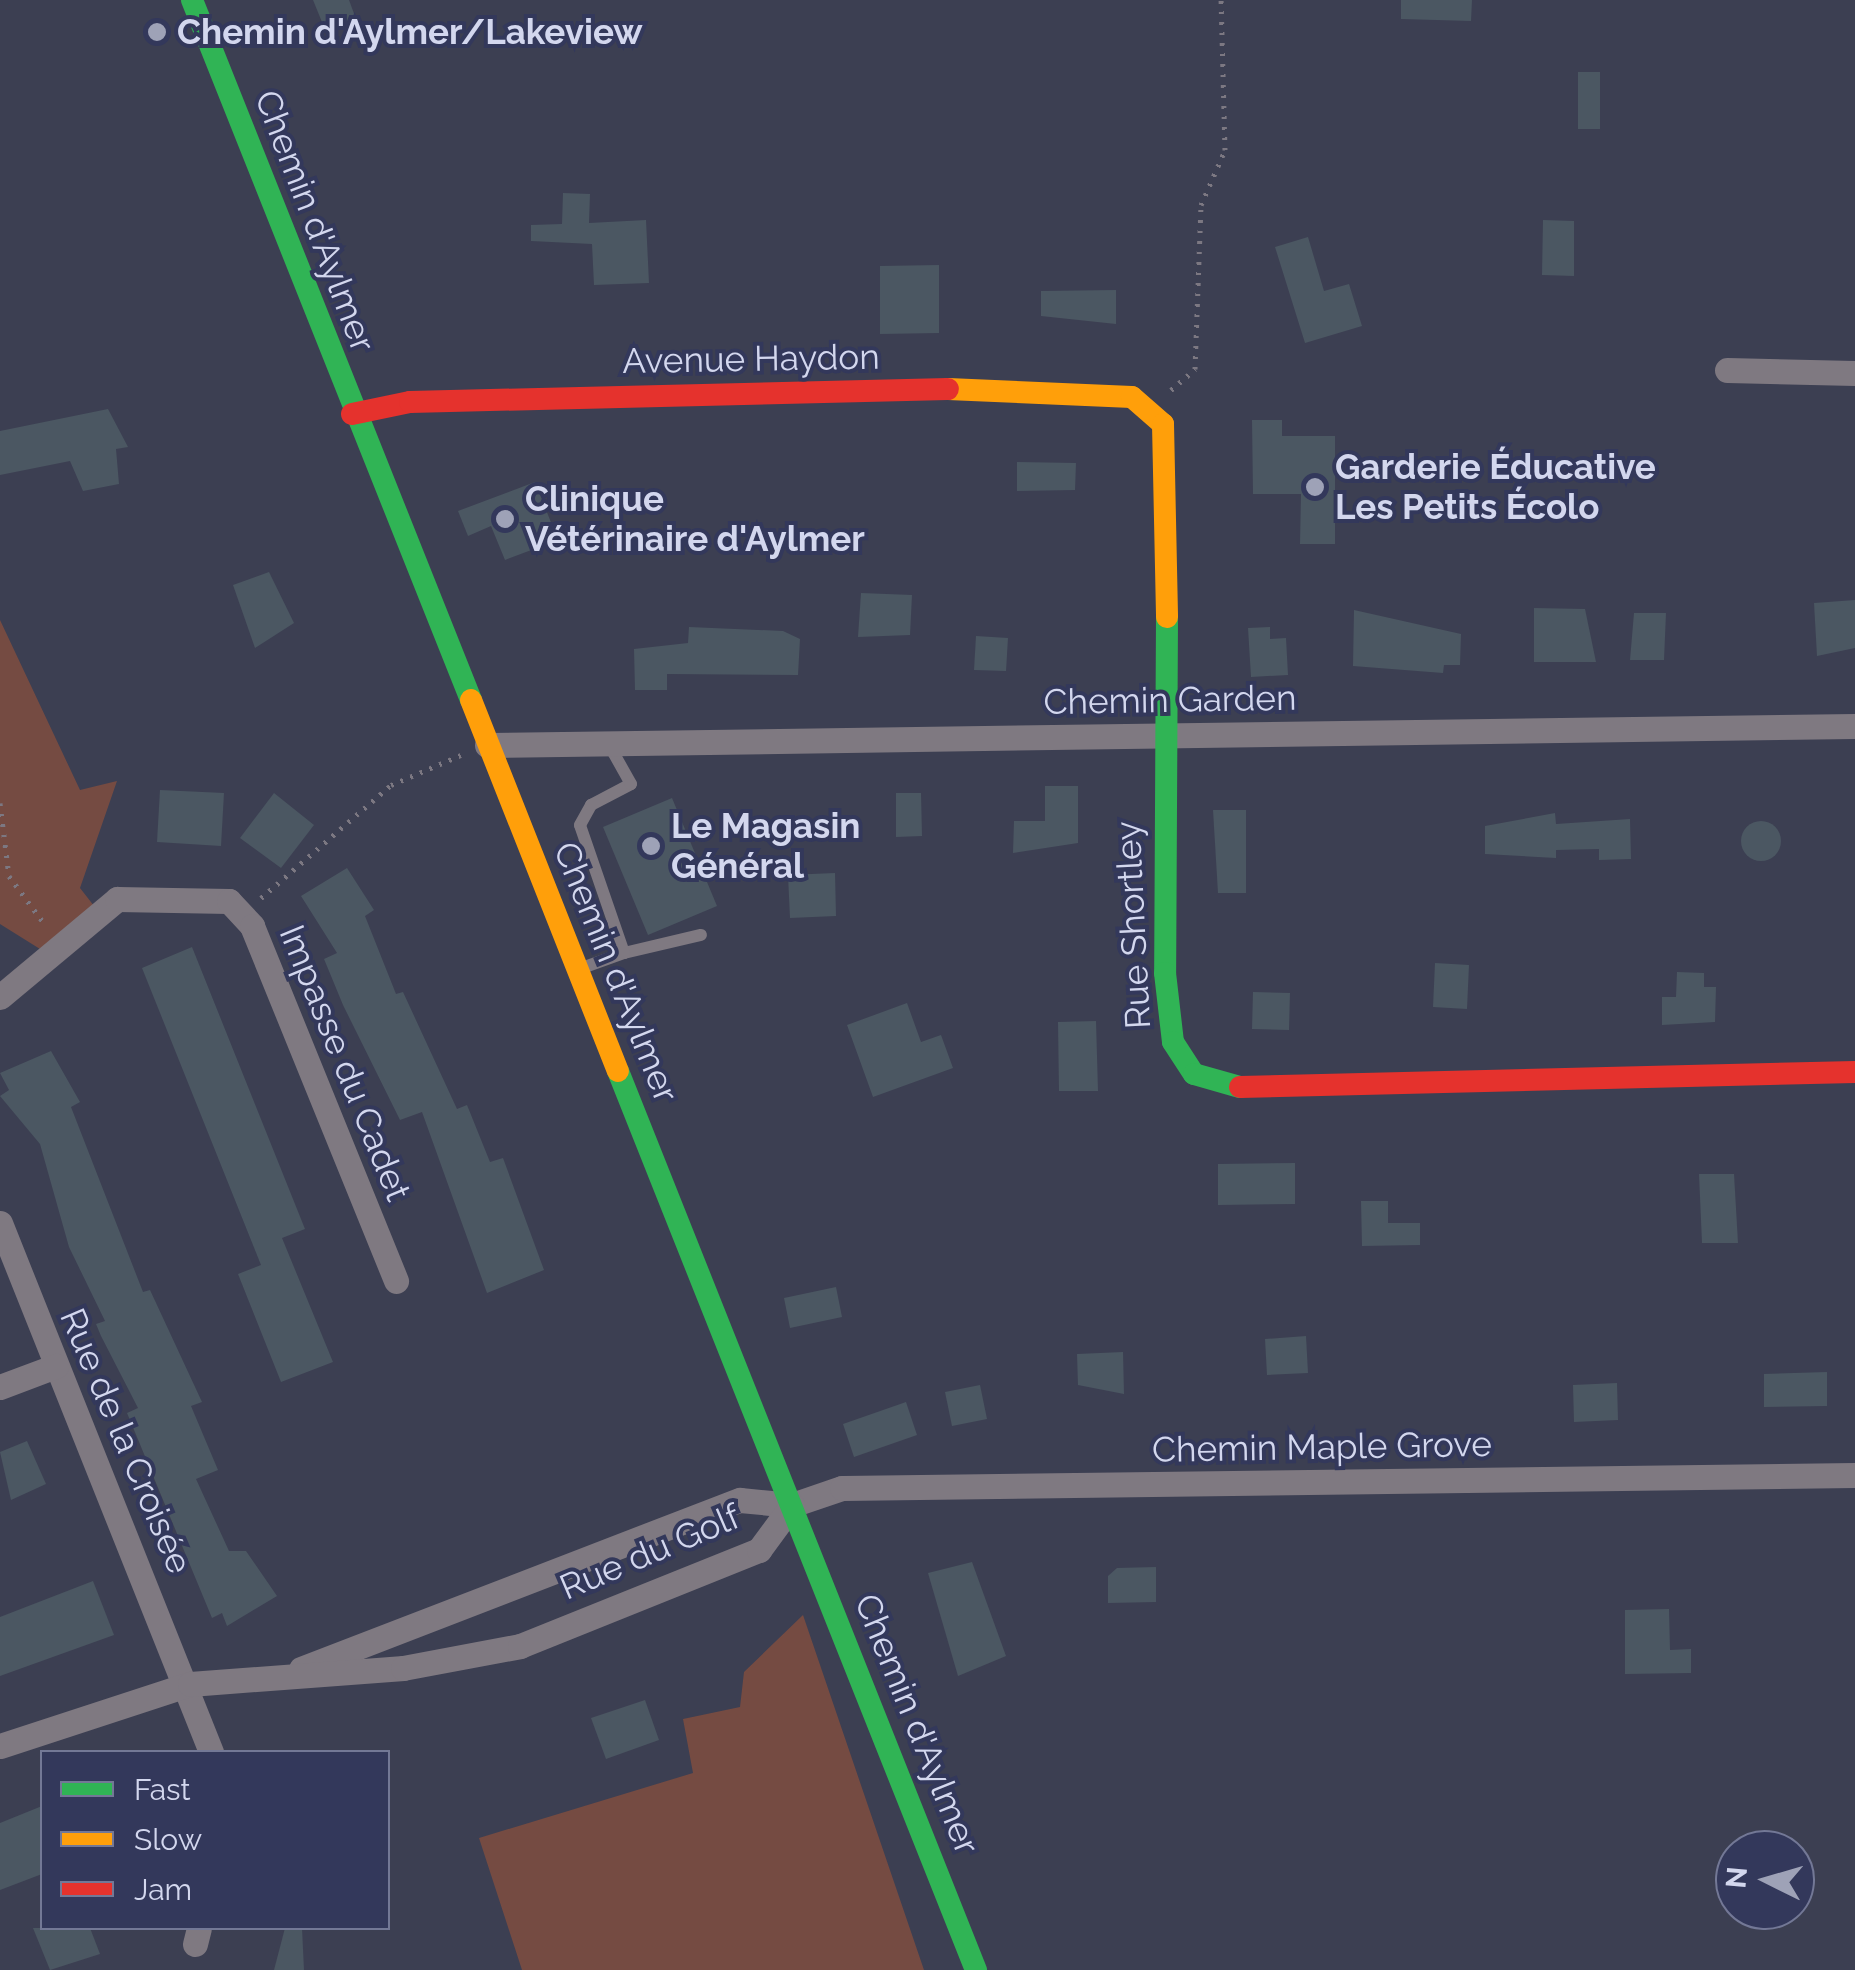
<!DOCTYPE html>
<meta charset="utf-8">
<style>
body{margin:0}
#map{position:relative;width:1855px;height:1970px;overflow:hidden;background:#3c3f52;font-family:Raleway,sans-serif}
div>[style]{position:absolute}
.green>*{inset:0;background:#754b42}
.building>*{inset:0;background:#4b5762}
.round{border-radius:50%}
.path>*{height:5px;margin-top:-2.5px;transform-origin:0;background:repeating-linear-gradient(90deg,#7c7882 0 2.5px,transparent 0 10.5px)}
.lane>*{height:12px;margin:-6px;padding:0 6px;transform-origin:6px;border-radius:6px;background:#7f7981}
.street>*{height:25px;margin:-12.5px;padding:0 12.5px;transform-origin:12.5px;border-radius:12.5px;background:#7f7981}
.fast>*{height:22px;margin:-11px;padding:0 11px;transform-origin:11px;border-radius:11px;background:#30b455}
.slow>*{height:22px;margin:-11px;padding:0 11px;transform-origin:11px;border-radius:11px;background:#ff9f0a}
.jam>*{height:22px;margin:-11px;padding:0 11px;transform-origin:11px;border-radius:11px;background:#e5322d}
.dots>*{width:28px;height:28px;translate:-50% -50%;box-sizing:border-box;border:5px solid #33385b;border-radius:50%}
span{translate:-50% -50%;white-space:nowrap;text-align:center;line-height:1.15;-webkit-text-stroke:8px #33385b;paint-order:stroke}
.poi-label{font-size:35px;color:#d3d7ee;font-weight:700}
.left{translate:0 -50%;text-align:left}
.street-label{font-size:35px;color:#d3d7ee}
.legend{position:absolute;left:40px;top:1750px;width:350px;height:180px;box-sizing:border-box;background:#33385b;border:2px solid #737896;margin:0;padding:12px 18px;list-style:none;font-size:30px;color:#d3d7ee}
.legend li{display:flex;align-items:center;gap:20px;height:50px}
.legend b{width:50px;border:2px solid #737896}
.north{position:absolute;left:1715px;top:1830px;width:100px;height:100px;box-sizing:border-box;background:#33385b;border:2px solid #737896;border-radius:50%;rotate:275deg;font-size:28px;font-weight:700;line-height:40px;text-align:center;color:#d3d7ee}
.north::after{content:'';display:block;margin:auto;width:35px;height:45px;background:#9ea2b7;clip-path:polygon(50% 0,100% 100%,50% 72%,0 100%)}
</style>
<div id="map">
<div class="green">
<i style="clip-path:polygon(0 620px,80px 790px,117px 781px,80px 888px,98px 911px,48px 954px,0 924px)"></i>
<i style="clip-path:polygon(803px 1615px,924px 1970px,522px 1970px,479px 1838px,693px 1773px,683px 1719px,740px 1707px,744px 1672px)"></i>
</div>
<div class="building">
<i style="clip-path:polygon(313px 0,349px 0,356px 19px,326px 32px)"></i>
<i style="clip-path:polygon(1401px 0,1472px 0,1471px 21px,1401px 19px)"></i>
<i style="clip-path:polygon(1578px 72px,1600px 72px,1600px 129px,1578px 129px)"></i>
<i style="clip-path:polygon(563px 193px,590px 194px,589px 223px,646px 220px,649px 283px,594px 285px,592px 244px,531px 241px,531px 225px,562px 224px)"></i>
<i style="clip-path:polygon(1543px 220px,1574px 221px,1574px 276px,1542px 275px)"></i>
<i style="clip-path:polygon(1308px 237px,1324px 291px,1349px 284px,1362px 326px,1305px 343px,1275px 247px)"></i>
<i style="clip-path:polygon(939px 265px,939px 333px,880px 334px,880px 266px)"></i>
<i style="clip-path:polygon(1116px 290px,1116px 324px,1041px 316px,1041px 291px)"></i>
<i style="clip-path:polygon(108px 409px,128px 447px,116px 449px,119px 484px,83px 491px,70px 461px,0 475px,0 431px)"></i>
<i style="clip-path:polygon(1252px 420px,1282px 420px,1282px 436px,1335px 436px,1335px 544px,1300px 544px,1301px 494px,1253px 494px)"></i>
<i style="clip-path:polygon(1017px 462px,1076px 463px,1075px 490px,1017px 491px)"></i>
<i style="clip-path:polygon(535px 482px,558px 540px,505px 560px,491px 526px,468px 536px,458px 511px)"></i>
<i style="clip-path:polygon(269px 572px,294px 623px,255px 648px,233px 585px)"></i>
<i style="clip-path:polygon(861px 593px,912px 595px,910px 635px,858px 637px)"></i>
<i style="clip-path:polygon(1855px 600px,1855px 648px,1817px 656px,1814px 603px)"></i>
<i style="clip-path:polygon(1534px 608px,1585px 609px,1596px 662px,1534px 662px)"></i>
<i style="clip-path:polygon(1354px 610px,1461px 634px,1460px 665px,1444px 665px,1443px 673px,1353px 666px)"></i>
<i style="clip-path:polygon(1634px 613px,1666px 613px,1664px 660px,1630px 660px)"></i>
<i style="clip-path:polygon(689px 627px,783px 631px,800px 639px,798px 675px,667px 674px,667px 690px,635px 690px,634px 649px,688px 643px)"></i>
<i style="clip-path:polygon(1270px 627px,1270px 639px,1286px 638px,1288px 675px,1251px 677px,1248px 628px)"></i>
<i style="clip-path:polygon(976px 636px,1008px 638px,1006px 671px,974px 670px)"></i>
<i style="clip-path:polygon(1045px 786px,1078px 786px,1078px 843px,1013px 853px,1014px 821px,1045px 821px)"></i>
<i style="clip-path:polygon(160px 790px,224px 793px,221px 846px,157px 842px)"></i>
<i style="clip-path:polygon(274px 793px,314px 825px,281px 868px,240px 838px)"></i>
<i style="clip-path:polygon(896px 793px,921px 793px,922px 836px,896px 837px)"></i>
<i style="clip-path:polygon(672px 798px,717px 906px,648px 935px,603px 827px)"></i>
<i style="clip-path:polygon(1213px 810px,1246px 810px,1246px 893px,1218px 893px)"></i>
<i style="clip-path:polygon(1555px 813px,1556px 824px,1630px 819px,1631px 859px,1599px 860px,1599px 849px,1556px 850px,1556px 858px,1485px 854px,1485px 826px)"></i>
<i class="round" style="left:1741px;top:821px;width:40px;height:40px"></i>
<i style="clip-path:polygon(347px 868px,374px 910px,365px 916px,396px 994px,403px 992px,457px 1109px,467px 1105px,490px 1162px,503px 1158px,544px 1270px,487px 1293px,422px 1112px,400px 1120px,343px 1005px,324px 959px,337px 953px,301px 896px)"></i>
<i style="clip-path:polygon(835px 873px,836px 916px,790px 918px,788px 875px)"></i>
<i style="clip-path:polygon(192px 947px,305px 1229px,282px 1238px,333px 1362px,281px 1382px,238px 1274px,261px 1265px,142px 968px)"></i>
<i style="clip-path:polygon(1435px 963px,1469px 965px,1467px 1009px,1433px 1007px)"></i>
<i style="clip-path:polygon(1677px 972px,1704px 973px,1704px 987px,1716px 987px,1715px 1022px,1662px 1025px,1662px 997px,1676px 997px)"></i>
<i style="clip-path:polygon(1253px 992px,1290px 993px,1289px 1030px,1252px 1029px)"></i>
<i style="clip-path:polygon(907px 1003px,921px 1042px,941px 1035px,953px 1068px,873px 1097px,847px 1025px)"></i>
<i style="clip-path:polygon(1096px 1021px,1098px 1091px,1059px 1091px,1058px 1022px)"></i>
<i style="clip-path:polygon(51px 1051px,80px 1102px,71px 1107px,143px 1292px,150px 1290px,202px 1402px,191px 1406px,218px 1470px,196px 1479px,229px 1551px,246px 1551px,277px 1596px,227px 1626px,222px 1613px,212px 1618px,127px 1413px,138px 1408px,101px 1336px,96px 1324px,105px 1321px,69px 1247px,40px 1144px,0 1096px,9px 1090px,0 1073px)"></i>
<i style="clip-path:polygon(1295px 1163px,1295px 1204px,1218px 1205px,1218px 1164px)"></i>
<i style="clip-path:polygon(1699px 1174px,1734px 1174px,1738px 1243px,1702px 1243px)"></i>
<i style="clip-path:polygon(1361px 1201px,1388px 1201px,1388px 1223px,1420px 1223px,1420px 1245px,1362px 1246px)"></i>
<i style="clip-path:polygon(836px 1287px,842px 1317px,790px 1328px,784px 1298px)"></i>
<i style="clip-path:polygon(1306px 1336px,1308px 1373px,1267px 1375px,1265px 1339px)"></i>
<i style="clip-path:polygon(1123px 1352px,1124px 1394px,1078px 1385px,1077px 1354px)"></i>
<i style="clip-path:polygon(1827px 1372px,1827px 1406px,1764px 1407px,1764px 1374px)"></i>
<i style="clip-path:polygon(1617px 1383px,1618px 1420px,1574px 1422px,1573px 1385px)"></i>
<i style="clip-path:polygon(980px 1385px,987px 1419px,952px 1426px,945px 1392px)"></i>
<i style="clip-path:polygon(906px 1402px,917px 1435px,854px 1457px,843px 1424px)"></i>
<i style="clip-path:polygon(27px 1441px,46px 1484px,11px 1500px,0 1452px)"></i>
<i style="clip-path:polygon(972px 1562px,1006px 1656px,958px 1676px,928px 1573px)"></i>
<i style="clip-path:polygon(1156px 1567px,1156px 1602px,1108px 1603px,1108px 1576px,1117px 1568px)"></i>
<i style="clip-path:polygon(93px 1581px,114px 1635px,0 1676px,0 1617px)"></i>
<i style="clip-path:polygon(1669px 1609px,1670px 1650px,1691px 1649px,1691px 1673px,1625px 1674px,1625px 1610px)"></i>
<i style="clip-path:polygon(645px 1700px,659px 1740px,606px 1759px,591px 1718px)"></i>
<i style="clip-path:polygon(42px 1806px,42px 1874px,0 1890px,0 1823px)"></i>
<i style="clip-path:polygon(33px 1928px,90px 1928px,100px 1954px,50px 1970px)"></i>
<i style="clip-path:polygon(285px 1928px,302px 1928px,304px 1970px,274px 1970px)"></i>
</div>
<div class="path">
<i style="left:1171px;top:390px;width:32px;rotate:-41deg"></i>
<i style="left:1195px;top:369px;width:164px;rotate:-87.9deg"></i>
<i style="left:1201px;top:205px;width:60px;rotate:-66.4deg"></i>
<i style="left:1225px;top:150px;width:150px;rotate:-91.5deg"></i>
<i style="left:0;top:803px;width:74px;rotate:83deg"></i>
<i style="left:9px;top:876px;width:62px;rotate:53.5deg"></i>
<i style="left:261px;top:898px;width:172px;rotate:-41deg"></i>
<i style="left:391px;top:785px;width:76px;rotate:-23.2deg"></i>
</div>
<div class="lane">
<i style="left:624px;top:953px;width:79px;rotate:-13.2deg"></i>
<i style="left:579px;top:969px;width:48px;rotate:-19.6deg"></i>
<i style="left:624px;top:953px;width:135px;rotate:-109deg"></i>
<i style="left:580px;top:825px;width:23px;rotate:-61deg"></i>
<i style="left:591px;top:805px;width:45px;rotate:-27.7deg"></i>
<i style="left:631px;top:784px;width:47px;rotate:-119.3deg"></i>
</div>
<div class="street">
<i style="left:1727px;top:370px;width:128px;rotate:1.3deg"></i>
<i style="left:487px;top:745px;width:1368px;rotate:-0.8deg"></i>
<i style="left:0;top:997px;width:153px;rotate:-39.9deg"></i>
<i style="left:117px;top:899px;width:112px;rotate:1deg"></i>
<i style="left:229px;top:901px;width:34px;rotate:47deg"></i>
<i style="left:252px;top:926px;width:383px;rotate:67.9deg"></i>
<i style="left:0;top:1223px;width:570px;rotate:68.25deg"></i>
<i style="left:0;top:1387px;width:60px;rotate:-20.6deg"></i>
<i style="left:301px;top:1669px;width:470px;rotate:-21.1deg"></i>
<i style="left:740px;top:1500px;width:52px;rotate:5.5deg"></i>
<i style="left:792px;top:1505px;width:53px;rotate:-18.8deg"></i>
<i style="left:842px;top:1488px;width:1013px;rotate:-0.74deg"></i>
<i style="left:0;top:1746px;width:200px;rotate:-18.1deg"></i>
<i style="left:190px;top:1684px;width:214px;rotate:-4.3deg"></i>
<i style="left:403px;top:1668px;width:119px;rotate:-10.6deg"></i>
<i style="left:520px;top:1646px;width:258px;rotate:-21.9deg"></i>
<i style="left:759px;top:1550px;width:56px;rotate:-53.7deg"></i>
<i style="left:195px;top:1944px;width:16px;rotate:-76deg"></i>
</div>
<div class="fast">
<i style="left:192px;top:0;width:754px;rotate:68.27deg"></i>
<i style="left:1167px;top:617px;width:356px;rotate:90.3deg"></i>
<i style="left:1165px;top:973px;width:69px;rotate:83.4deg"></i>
<i style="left:1173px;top:1042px;width:38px;rotate:57deg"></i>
<i style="left:1194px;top:1074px;width:48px;rotate:15.8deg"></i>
<i style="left:618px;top:1071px;width:968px;rotate:68.29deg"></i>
</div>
<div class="slow">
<i style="left:948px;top:389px;width:184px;rotate:2.5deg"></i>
<i style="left:1132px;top:397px;width:41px;rotate:41.1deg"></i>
<i style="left:1163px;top:424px;width:193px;rotate:88.8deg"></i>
<i style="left:471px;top:700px;width:399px;rotate:68.4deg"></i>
</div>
<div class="jam">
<i style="left:352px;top:414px;width:59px;rotate:-11.7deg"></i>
<i style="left:410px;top:402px;width:538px;rotate:-1.38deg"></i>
<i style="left:1240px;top:1087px;width:615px;rotate:-1.4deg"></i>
</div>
<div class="dots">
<i style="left:157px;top:32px;background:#9ea2b7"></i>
<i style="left:1315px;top:487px;background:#9ea2b7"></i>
<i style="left:505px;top:519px;background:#9ea2b7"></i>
<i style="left:651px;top:846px;background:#9ea2b7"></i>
</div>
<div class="poi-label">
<span class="left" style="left:177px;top:32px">Chemin d'Aylmer/Lakeview</span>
<span class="left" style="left:1335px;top:487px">Garderie Éducative<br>Les Petits Écolo</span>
<span class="left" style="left:525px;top:519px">Clinique<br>Vétérinaire d'Aylmer</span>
<span class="left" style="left:671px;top:846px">Le Magasin<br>Général</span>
</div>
<div class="street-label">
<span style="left:315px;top:221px;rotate:69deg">Chemin d'Aylmer</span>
<span style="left:751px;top:359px;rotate:-1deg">Avenue Haydon</span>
<span style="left:1170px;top:700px;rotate:-1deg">Chemin Garden</span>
<span style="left:1133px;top:925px;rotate:-93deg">Rue Shortley</span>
<span style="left:616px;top:972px;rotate:68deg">Chemin d'Aylmer</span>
<span style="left:345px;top:1063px;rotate:68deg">Impasse du Cadet</span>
<span style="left:126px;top:1441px;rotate:67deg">Rue de la Croisée</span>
<span style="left:1322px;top:1447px;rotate:-1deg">Chemin Maple Grove</span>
<span style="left:650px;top:1552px;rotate:-23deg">Rue du Golf</span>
<span style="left:917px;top:1724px;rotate:68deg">Chemin d'Aylmer</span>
</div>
<ul class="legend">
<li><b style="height:12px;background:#30b455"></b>Fast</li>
<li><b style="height:12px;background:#ff9f0a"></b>Slow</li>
<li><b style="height:12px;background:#e5322d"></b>Jam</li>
</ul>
<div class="north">N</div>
</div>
